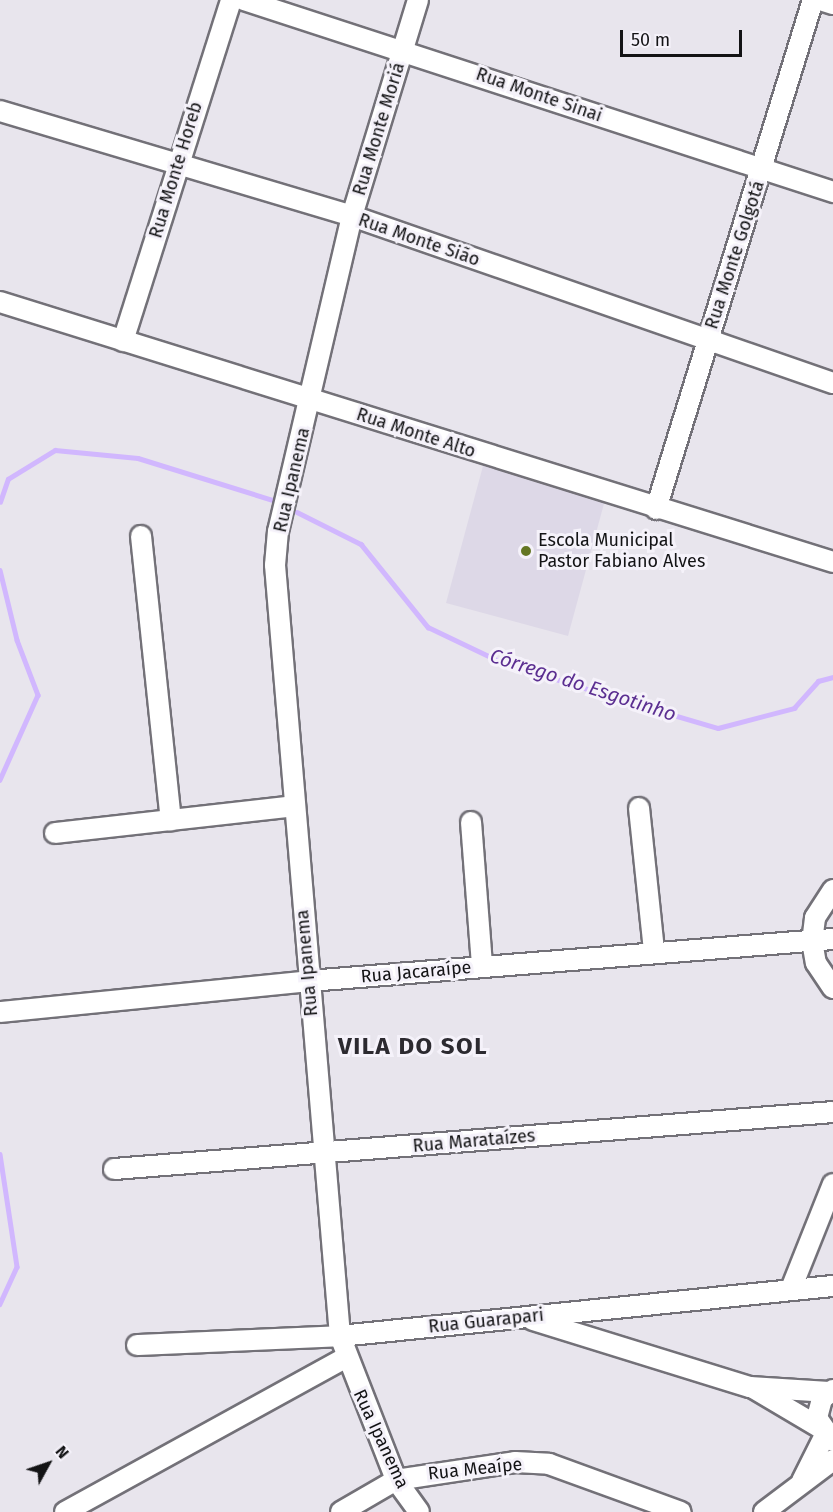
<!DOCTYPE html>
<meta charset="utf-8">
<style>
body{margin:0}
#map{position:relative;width:833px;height:1512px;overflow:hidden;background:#e8e5ed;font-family:"Fira Sans",sans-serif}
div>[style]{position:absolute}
.built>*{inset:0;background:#ddd8e7}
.stream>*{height:4.5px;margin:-2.25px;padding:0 2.25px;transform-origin:2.25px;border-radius:2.25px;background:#d1b7fe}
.roads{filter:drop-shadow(2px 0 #737178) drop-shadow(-2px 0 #737178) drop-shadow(0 2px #737178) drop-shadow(0 -2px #737178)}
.minor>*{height:20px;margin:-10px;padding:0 10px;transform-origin:10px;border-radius:10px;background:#fff}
.dots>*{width:16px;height:16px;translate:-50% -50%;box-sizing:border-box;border:3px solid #f5f2fa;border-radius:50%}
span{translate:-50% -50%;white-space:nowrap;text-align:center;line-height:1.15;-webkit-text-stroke:6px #f5f2fa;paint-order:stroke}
.street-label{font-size:18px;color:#131315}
.poi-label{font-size:18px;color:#131315}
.left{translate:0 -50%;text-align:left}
.water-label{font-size:20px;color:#5b2e91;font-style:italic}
.district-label{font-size:24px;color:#2c2a30;font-weight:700;letter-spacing:1.5px}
.north{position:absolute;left:18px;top:1434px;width:60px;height:60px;-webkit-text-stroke:4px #f5f2fa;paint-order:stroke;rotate:50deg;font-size:16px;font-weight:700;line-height:24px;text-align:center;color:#131315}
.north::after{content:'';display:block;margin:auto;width:21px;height:27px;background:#131315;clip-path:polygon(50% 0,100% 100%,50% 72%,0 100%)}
.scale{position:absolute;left:620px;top:30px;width:122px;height:27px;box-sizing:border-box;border:3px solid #131315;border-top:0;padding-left:8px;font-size:18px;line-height:21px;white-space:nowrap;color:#131315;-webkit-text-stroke:4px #f5f2fa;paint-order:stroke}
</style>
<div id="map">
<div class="built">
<i style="clip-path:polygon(483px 466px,605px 500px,568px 636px,446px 603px)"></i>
</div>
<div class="stream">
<i style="left:0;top:502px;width:24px;rotate:-71deg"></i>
<i style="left:8px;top:479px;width:55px;rotate:-31.7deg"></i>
<i style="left:55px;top:450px;width:83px;rotate:5.5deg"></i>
<i style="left:138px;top:458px;width:141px;rotate:17.3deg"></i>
<i style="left:297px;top:512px;width:72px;rotate:26.6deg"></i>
<i style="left:361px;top:544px;width:107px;rotate:51.1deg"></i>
<i style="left:428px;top:627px;width:79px;rotate:25.6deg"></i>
<i style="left:499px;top:661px;width:126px;rotate:17.6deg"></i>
<i style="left:619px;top:699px;width:103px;rotate:16.3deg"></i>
<i style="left:718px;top:728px;width:79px;rotate:-14.7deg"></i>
<i style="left:794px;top:708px;width:36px;rotate:-48deg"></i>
<i style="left:818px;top:681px;width:16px;rotate:-15deg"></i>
<i style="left:0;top:570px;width:72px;rotate:76.3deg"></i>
<i style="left:17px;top:640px;width:59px;rotate:69.1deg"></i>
<i style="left:38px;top:695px;width:93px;rotate:114.1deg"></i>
<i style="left:0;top:1154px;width:114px;rotate:81.4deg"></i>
<i style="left:17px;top:1267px;width:41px;rotate:114.7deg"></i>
</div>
<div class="roads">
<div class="minor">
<i style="left:244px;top:0;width:620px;rotate:18.05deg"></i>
<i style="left:418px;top:0;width:226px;rotate:107deg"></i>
<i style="left:352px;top:216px;width:324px;rotate:103.2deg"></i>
<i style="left:278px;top:531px;width:34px;rotate:95deg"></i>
<i style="left:275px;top:565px;width:774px;rotate:85.18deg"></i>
<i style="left:340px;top:1336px;width:155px;rotate:68.7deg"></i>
<i style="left:396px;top:1480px;width:39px;rotate:54deg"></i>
<i style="left:820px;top:0;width:14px;rotate:17deg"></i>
<i style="left:0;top:111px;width:367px;rotate:16.6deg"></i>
<i style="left:352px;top:216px;width:509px;rotate:19.15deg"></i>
<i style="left:0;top:302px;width:873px;rotate:17.33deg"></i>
<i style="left:123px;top:341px;width:358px;rotate:-72.4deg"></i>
<i style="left:656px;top:509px;width:533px;rotate:-72.86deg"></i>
<i style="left:141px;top:536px;width:286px;rotate:84deg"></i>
<i style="left:639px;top:808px;width:144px;rotate:84deg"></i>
<i style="left:471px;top:822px;width:144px;rotate:85.6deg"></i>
<i style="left:55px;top:833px;width:241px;rotate:-6.4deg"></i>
<i style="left:833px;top:890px;width:33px;rotate:123deg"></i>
<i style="left:815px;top:918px;width:23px;rotate:97deg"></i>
<i style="left:812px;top:941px;width:22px;rotate:80deg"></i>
<i style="left:816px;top:963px;width:30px;rotate:56deg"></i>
<i style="left:0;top:1012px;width:311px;rotate:-5.7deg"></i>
<i style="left:309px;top:981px;width:526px;rotate:-4.58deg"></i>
<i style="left:114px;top:1169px;width:721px;rotate:-4.53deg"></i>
<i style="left:791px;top:1289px;width:113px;rotate:-68.2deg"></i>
<i style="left:533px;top:1320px;width:227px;rotate:17.2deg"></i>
<i style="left:750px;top:1387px;width:79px;rotate:3.6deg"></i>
<i style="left:137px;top:1345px;width:203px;rotate:-2.5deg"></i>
<i style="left:340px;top:1336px;width:496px;rotate:-5.8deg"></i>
<i style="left:753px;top:1388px;width:77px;rotate:30.6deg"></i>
<i style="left:833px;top:1390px;width:14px;rotate:141deg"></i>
<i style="left:822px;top:1399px;width:20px;rotate:105deg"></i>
<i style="left:817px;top:1418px;width:28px;rotate:55deg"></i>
<i style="left:802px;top:1481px;width:51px;rotate:-63.4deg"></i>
<i style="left:65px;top:1512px;width:320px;rotate:-28.8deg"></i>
<i style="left:341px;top:1512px;width:64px;rotate:-30.2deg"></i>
<i style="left:396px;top:1480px;width:120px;rotate:-8.6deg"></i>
<i style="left:515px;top:1462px;width:34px;rotate:3deg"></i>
<i style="left:549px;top:1464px;width:140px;rotate:20deg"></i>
<i style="left:764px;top:1512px;width:86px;rotate:-37deg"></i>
</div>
</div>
<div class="dots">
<i style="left:526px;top:551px;background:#647624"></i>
</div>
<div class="street-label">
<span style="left:539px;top:95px;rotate:19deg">Rua Monte Sinai</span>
<span style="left:379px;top:129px;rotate:-73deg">Rua Monte Moriá</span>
<span style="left:176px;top:170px;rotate:-73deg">Rua Monte Horeb</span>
<span style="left:419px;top:240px;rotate:19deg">Rua Monte Sião</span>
<span style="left:735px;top:255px;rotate:-72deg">Rua Monte Golgotá</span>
<span style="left:416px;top:433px;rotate:18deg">Rua Monte Alto</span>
<span style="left:292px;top:480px;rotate:-77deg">Rua Ipanema</span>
<span style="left:307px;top:963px;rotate:-95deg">Rua Ipanema</span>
<span style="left:416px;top:972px;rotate:-5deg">Rua Jacaraípe</span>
<span style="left:474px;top:1141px;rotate:-5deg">Rua Marataízes</span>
<span style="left:486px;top:1321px;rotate:-6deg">Rua Guarapari</span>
<span style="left:381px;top:1439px;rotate:65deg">Rua Ipanema</span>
<span style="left:475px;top:1469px;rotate:-6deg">Rua Meaípe</span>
</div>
<div class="poi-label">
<span class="left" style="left:538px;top:551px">Escola Municipal<br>Pastor Fabiano Alves</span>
</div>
<div class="water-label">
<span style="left:583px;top:685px;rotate:18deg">Córrego do Esgotinho</span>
</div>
<div class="district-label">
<span style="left:413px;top:1047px">VILA DO SOL</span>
</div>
<div class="north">N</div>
<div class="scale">50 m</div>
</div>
